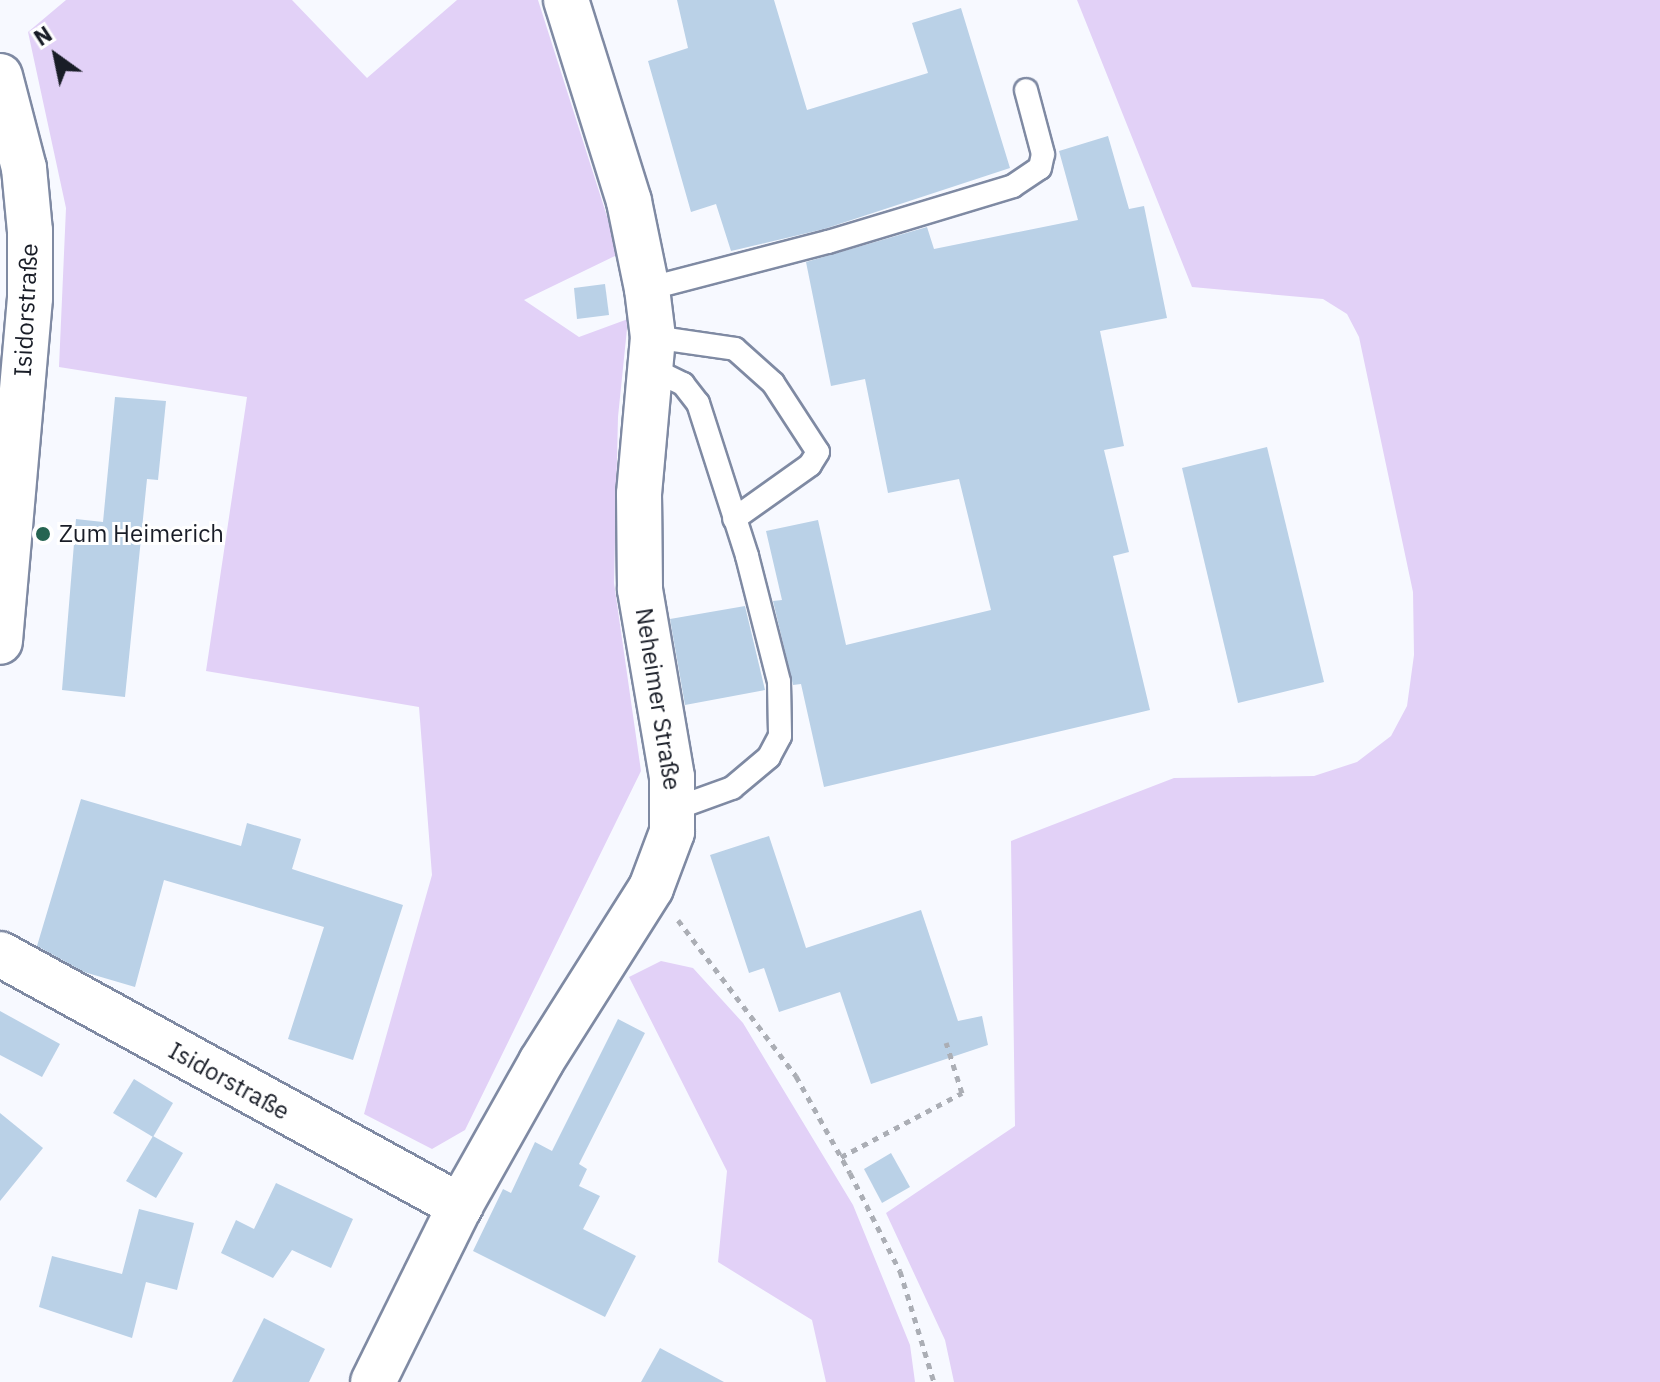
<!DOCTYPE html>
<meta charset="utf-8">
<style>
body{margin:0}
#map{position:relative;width:1660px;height:1382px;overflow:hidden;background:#f7f9ff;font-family:"IBM Plex Sans",sans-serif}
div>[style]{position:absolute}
.green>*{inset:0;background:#e2d1f7}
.building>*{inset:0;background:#bad1e7}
.path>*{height:5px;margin-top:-2.5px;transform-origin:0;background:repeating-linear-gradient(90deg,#abaeb5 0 6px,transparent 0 12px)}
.roads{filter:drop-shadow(2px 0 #7f8aa3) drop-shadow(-2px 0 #7f8aa3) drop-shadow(0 2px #7f8aa3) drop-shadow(0 -2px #7f8aa3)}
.service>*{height:22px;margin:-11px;padding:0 11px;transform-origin:11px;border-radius:11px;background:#fff}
.minor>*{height:44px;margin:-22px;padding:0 22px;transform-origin:22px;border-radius:22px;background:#fff}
.dots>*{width:22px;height:22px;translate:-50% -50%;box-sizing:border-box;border:4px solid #fff;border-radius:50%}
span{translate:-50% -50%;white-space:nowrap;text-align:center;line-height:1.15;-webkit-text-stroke:6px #fff;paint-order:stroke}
.street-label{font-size:24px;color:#191d27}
.poi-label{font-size:24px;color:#191d27}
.left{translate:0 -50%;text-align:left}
.north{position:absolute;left:16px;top:16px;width:80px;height:80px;-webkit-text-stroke:6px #fff;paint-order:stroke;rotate:327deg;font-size:22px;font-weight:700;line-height:32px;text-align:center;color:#191d27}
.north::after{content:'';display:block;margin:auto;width:28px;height:36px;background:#191d27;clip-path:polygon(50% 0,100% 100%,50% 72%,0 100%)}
</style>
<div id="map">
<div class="green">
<i style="clip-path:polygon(66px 0,292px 0,367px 78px,457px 0,538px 0,619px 254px,524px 300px,579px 337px,628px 319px,618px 417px,614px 583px,641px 771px,465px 1130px,432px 1149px,364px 1114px,432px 875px,419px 707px,206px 671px,247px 397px,59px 367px,66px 208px,28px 32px)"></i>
<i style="clip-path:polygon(1077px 0,1660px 0,1660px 1382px,954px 1382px,945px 1340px,886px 1213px,1015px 1126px,1011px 841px,1174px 778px,1314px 776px,1357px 762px,1391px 736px,1407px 706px,1414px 655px,1413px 592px,1359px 337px,1347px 314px,1323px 299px,1192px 287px)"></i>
<i style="clip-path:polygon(661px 961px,693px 968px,743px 1023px,853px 1205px,910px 1345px,915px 1382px,826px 1382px,812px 1320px,718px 1262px,727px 1171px,629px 977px)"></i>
</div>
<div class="building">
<i style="clip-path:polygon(677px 0,774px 0,807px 110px,928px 73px,912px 23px,961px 8px,1010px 168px,824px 229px,731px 251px,716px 204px,691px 212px,648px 61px,688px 48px)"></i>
<i style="clip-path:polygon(1108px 136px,1129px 209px,1144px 206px,1167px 318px,1100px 331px,1124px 446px,1104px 450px,1129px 552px,1113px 556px,1150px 710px,824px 787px,801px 684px,793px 685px,773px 601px,782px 600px,766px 531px,818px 520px,846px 645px,991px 610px,959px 479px,888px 493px,865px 379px,831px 386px,806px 262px,927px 227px,934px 249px,1078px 220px,1059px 151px)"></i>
<i style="clip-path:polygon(605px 284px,609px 315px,577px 319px,574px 288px)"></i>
<i style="clip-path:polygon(115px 397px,166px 401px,158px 480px,147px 479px,125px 697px,62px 690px,76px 519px,103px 522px)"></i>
<i style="clip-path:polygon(1267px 447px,1324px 682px,1238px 703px,1182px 468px)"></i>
<i style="clip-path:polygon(745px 606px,765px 690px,685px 705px,670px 619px)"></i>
<i style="clip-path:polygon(81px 799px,241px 846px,247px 823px,301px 839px,292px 869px,403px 905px,353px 1060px,288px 1039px,324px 927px,164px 880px,135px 987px,84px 972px,37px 946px)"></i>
<i style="clip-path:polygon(769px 836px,806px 948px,921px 910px,958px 1021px,982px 1016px,988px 1045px,871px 1084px,840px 992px,779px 1012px,764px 968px,749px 973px,710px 855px)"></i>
<i style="clip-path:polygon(0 1011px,60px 1044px,42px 1077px,0 1055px)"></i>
<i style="clip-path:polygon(618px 1019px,645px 1033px,579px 1164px,587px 1169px,579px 1186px,600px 1196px,583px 1229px,636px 1256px,605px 1317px,473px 1251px,503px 1189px,511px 1193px,535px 1142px,552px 1151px)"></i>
<i style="clip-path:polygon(134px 1079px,173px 1103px,153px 1137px,113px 1113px)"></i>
<i style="clip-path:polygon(0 1113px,43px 1148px,0 1201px)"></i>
<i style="clip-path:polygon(153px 1136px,183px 1153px,156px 1198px,126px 1181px)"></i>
<i style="clip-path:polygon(891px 1153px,910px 1187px,882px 1203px,864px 1169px)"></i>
<i style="clip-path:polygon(276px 1183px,353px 1219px,331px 1268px,292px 1250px,273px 1278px,221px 1253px,236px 1220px,254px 1229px)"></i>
<i style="clip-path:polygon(139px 1209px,194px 1223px,177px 1290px,146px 1282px,132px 1338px,39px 1307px,52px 1256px,122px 1274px)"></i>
<i style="clip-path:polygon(264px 1318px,325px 1349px,309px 1382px,232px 1382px)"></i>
<i style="clip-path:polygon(660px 1348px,724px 1382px,641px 1382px)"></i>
</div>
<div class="path">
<i style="left:678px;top:920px;width:196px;rotate:52.9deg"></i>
<i style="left:796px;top:1076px;width:111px;rotate:60.9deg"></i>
<i style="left:850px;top:1173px;width:110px;rotate:63deg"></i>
<i style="left:900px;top:1271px;width:116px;rotate:73deg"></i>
<i style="left:841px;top:1157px;width:137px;rotate:-27.9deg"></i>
<i style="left:962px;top:1093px;width:53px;rotate:-107.4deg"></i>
</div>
<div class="roads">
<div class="service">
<i style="left:647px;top:289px;width:187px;rotate:-14.6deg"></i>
<i style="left:828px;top:242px;width:193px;rotate:-16.8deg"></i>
<i style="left:1013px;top:186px;width:32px;rotate:-34deg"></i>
<i style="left:1040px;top:168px;width:14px;rotate:-78deg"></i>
<i style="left:1043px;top:154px;width:66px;rotate:-104.9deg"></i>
<i style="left:653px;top:337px;width:83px;rotate:8.3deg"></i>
<i style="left:735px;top:349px;width:51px;rotate:41.8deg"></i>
<i style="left:773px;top:383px;width:82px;rotate:56.9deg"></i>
<i style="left:818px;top:452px;width:15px;rotate:122deg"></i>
<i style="left:810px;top:465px;width:93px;rotate:144.6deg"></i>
<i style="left:650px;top:368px;width:37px;rotate:26deg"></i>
<i style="left:683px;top:384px;width:24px;rotate:52deg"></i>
<i style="left:698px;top:403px;width:161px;rotate:72.2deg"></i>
<i style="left:747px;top:556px;width:130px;rotate:75.7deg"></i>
<i style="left:779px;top:682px;width:54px;rotate:88.9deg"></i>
<i style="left:780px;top:736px;width:24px;rotate:118deg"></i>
<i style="left:769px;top:757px;width:48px;rotate:140deg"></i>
<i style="left:732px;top:788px;width:62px;rotate:160.1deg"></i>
</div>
<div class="minor">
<i style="left:0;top:76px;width:95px;rotate:75.4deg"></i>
<i style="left:24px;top:168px;width:63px;rotate:84.6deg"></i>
<i style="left:30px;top:231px;width:67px;rotate:90deg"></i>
<i style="left:30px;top:298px;width:345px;rotate:95deg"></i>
<i style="left:0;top:954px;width:525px;rotate:28.72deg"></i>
<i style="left:373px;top:1382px;width:196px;rotate:-63.7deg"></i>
<i style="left:460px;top:1206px;width:165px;rotate:-60.6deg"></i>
<i style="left:541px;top:1062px;width:206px;rotate:-57.7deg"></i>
<i style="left:651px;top:888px;width:60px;rotate:-69.4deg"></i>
<i style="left:672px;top:832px;width:55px;rotate:-90deg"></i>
<i style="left:672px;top:777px;width:191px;rotate:-99.7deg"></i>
<i style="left:640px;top:589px;width:95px;rotate:-90.6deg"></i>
<i style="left:639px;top:494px;width:158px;rotate:-84.9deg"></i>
<i style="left:653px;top:337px;width:48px;rotate:-97.1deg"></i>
<i style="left:647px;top:289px;width:90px;rotate:-101.6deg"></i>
<i style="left:629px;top:201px;width:211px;rotate:-107.4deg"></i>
</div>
</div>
<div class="dots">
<i style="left:43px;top:534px;background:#256451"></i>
</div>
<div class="street-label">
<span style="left:26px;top:310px;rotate:-87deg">Isidorstraße</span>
<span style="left:658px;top:699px;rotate:81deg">Neheimer Straße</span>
<span style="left:229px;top:1081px;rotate:29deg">Isidorstraße</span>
</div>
<div class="poi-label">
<span class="left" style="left:59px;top:534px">Zum Heimerich</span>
</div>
<div class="north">N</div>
</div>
